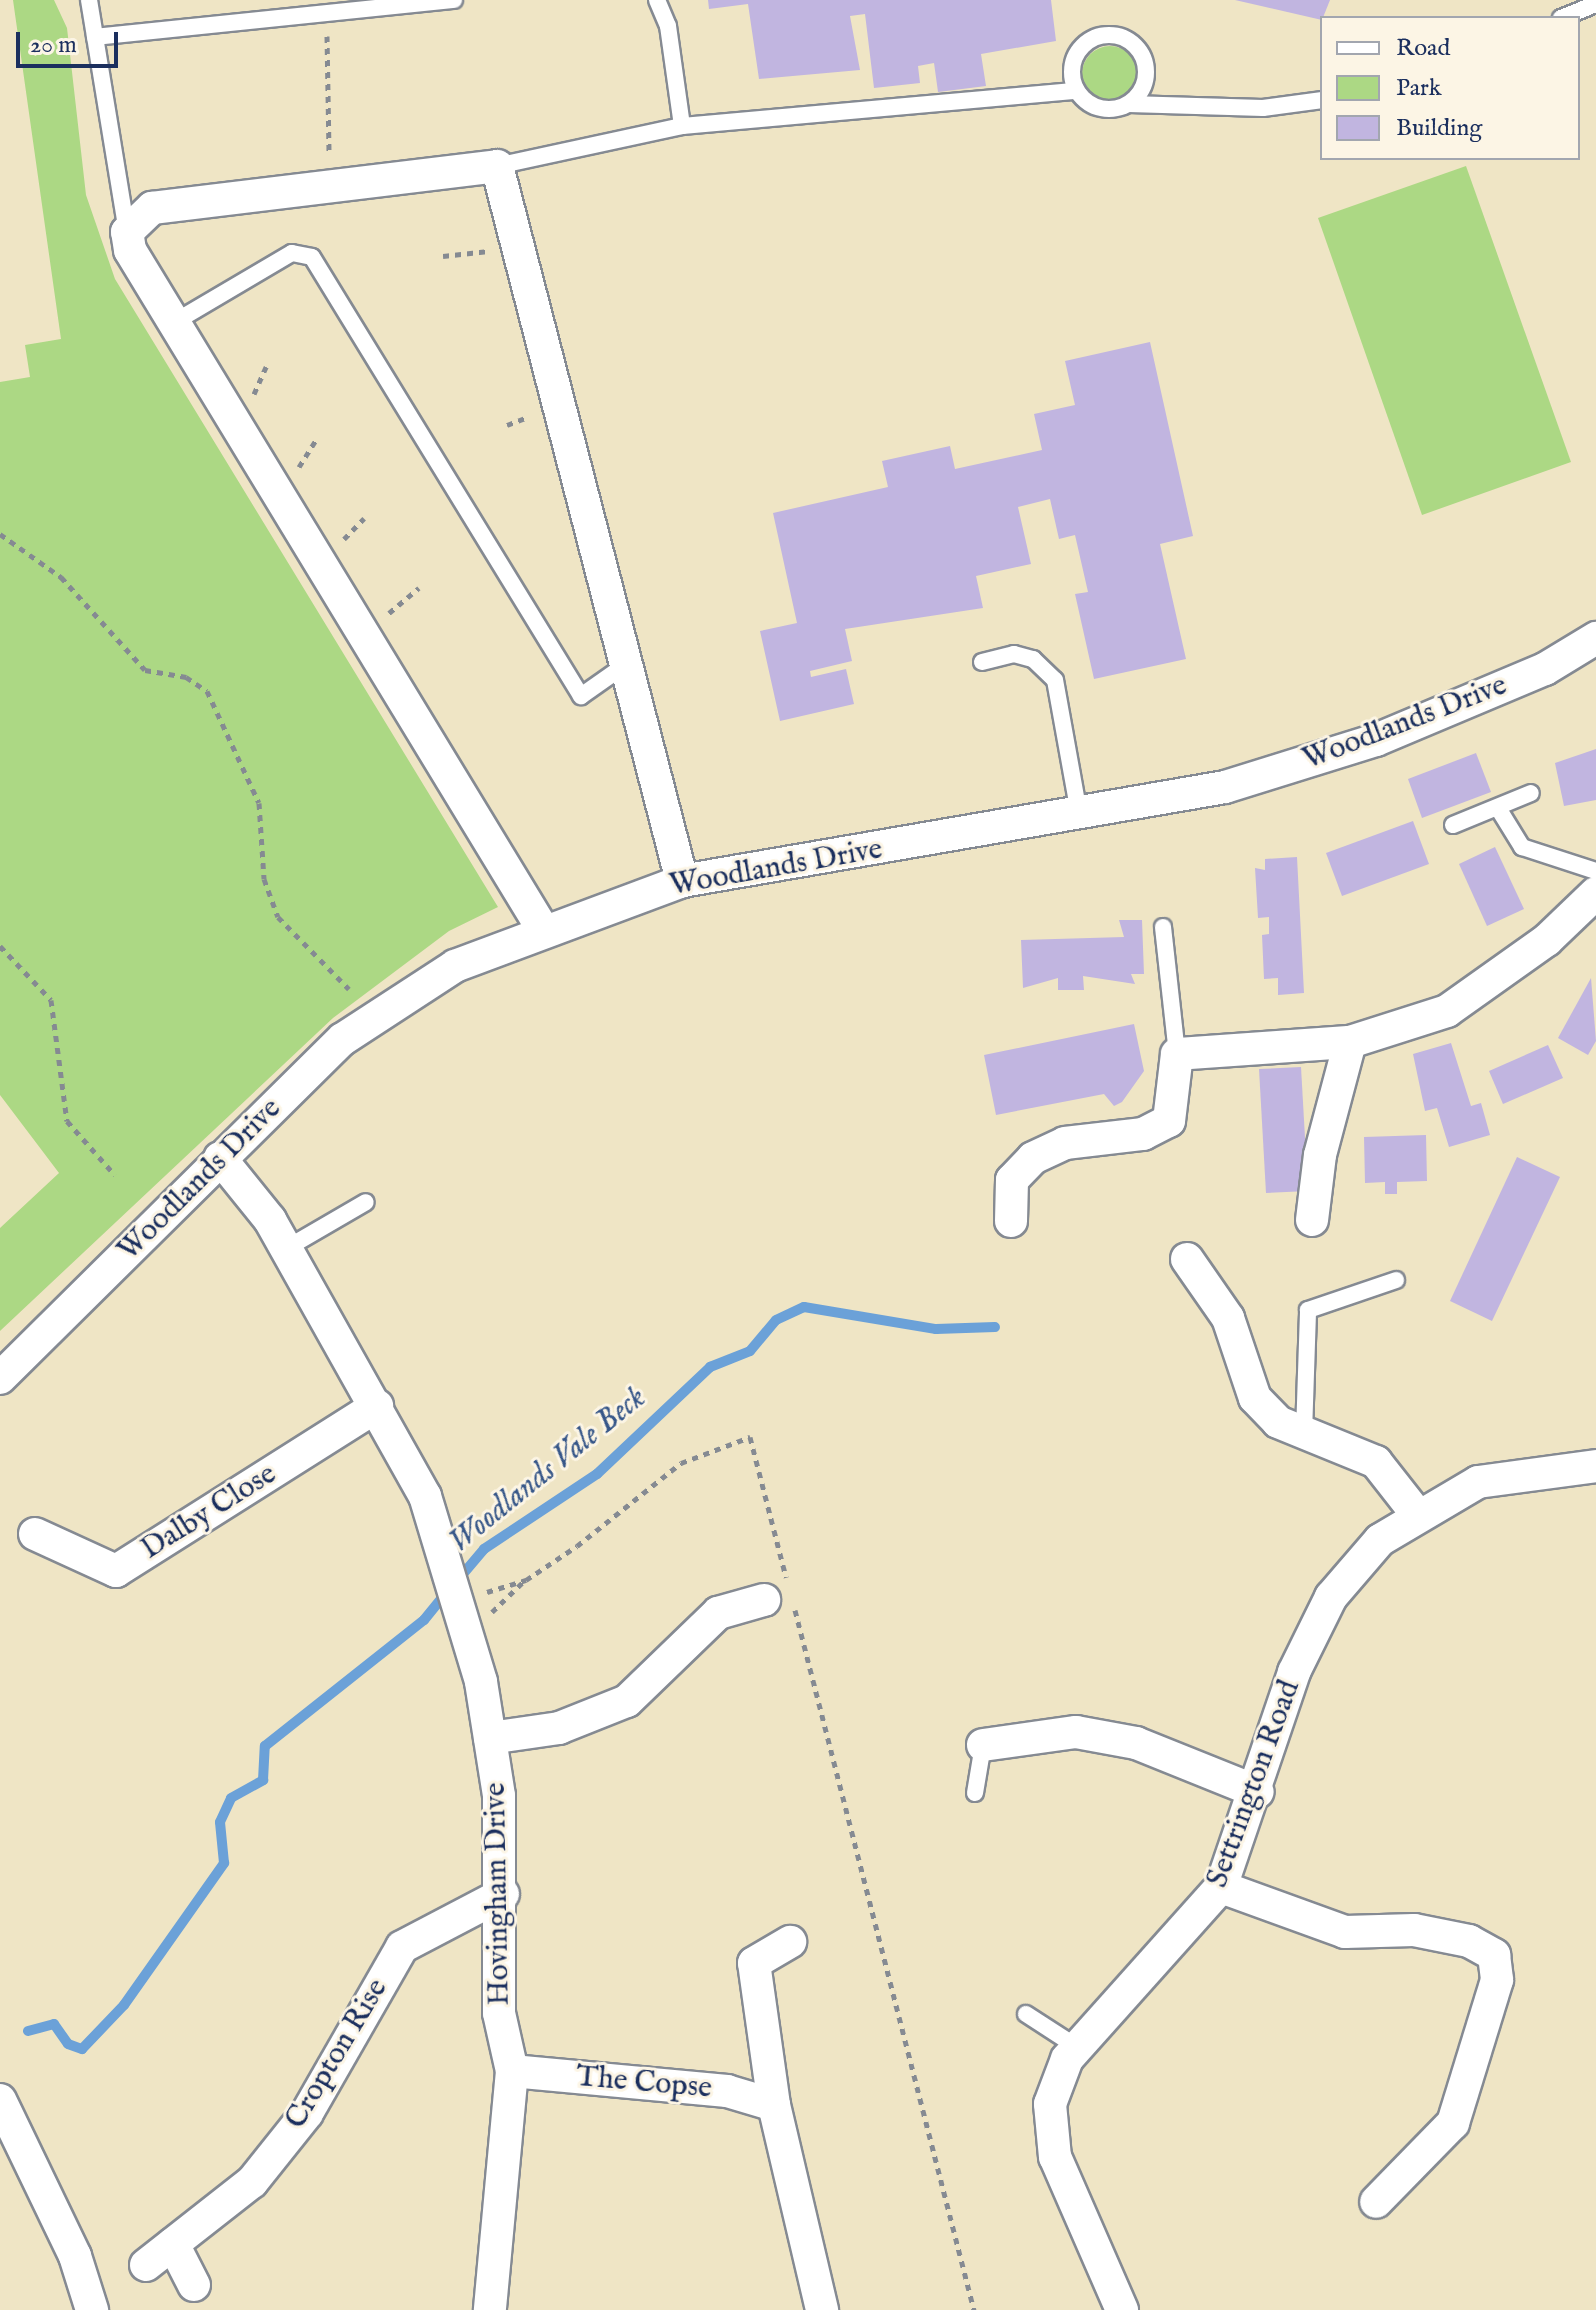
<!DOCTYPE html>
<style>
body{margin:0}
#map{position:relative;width:1596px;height:2310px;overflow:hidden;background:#efe5c5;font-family:"IM FELL English",serif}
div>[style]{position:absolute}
.green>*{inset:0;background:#acd884}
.round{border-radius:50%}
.stream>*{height:10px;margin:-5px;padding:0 5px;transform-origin:5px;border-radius:5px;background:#6ba1d8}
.building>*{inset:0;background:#c1b5e0}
.path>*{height:5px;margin-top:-2.5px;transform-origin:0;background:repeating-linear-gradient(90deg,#858a92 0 6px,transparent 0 12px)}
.roads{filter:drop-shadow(2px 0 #858a92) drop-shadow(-2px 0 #858a92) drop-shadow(0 2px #858a92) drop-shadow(0 -2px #858a92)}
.service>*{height:16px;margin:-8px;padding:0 8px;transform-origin:8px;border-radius:8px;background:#fff}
.service>.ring{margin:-8px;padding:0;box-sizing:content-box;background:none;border:16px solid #fff;border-radius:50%}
.minor>*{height:32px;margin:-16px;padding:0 16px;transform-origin:16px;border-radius:16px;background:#fff}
span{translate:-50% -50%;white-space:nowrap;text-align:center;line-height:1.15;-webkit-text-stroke:6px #fcf5e5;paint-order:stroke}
.street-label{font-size:30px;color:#1b2f5e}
.water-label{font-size:32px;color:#375789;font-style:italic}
.legend{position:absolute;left:1320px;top:16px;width:260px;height:144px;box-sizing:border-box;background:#fcf5e5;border:2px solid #a2a6af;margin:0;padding:10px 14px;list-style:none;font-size:24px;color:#1b2f5e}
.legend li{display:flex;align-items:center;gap:16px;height:40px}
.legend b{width:40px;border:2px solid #a2a6af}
.scale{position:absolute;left:16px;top:32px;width:102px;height:36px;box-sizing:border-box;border:4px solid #1b2f5e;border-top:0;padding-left:10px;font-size:24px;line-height:28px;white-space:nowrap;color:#1b2f5e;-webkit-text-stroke:6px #fcf5e5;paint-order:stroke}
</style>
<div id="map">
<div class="green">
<i style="clip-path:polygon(13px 0,54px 0,67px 28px,86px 195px,115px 279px,498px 907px,449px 931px,333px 1018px,0 1331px,0 1228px,59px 1173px,0 1095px,0 382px,30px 377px,25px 345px,61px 339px)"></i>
<i class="round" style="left:1082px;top:46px;width:56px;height:56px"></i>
<i style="clip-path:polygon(1466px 166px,1571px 462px,1422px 515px,1318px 218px)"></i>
</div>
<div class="stream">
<i style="left:457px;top:1581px;width:42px;rotate:-49.8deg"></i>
<i style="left:484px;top:1549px;width:136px;rotate:-33.6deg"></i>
<i style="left:597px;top:1474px;width:156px;rotate:-43.4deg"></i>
<i style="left:710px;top:1367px;width:43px;rotate:-21.8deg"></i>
<i style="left:750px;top:1351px;width:40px;rotate:-50deg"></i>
<i style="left:776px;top:1320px;width:31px;rotate:-25deg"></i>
<i style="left:804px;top:1307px;width:134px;rotate:9.5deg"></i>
<i style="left:936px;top:1329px;width:59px;rotate:-1.9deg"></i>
<i style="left:28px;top:2031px;width:27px;rotate:-15deg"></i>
<i style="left:54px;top:2024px;width:24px;rotate:55deg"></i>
<i style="left:68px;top:2044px;width:15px;rotate:20deg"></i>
<i style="left:82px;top:2049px;width:61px;rotate:-46.3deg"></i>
<i style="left:124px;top:2005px;width:174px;rotate:-54.8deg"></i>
<i style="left:224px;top:1863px;width:41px;rotate:-95.6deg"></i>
<i style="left:220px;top:1822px;width:26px;rotate:-65deg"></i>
<i style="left:231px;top:1798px;width:37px;rotate:-29deg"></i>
<i style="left:263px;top:1780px;width:34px;rotate:-87deg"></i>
<i style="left:265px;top:1746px;width:203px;rotate:-38.4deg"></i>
<i style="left:424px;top:1620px;width:35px;rotate:-51deg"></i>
</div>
<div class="building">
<i style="clip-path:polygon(708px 0,1051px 0,1056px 41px,981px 54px,986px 86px,938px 92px,934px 63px,918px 66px,920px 83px,874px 88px,865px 14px,850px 16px,860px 70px,759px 79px,748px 4px,709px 9px)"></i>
<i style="clip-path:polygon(1235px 0,1330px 0,1322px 20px)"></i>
<i style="clip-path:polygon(1150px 342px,1193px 536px,1160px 544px,1186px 659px,1094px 679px,1075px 594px,1088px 592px,1075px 535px,1059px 539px,1050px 499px,1018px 507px,1031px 564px,976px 576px,983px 608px,845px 629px,852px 661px,810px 671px,811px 677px,846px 669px,854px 704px,780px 721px,760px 631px,797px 623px,773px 513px,888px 487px,882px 461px,950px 446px,955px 469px,1042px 450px,1034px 414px,1075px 405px,1065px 361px)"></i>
<i style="clip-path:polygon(1596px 749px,1596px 800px,1564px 806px,1555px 763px)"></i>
<i style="clip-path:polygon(1476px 753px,1491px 792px,1422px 818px,1408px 779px)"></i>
<i style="clip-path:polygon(1413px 821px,1429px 864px,1342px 896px,1326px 853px)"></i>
<i style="clip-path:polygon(1495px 847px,1524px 909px,1487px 926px,1459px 864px)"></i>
<i style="clip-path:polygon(1297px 857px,1304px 993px,1278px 995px,1278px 978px,1264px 979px,1262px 935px,1269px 934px,1269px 917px,1258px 918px,1255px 868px,1265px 870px,1265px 859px)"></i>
<i style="clip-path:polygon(1119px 920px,1142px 920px,1144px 974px,1131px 974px,1135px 984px,1083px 976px,1084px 990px,1058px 990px,1058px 978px,1023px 988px,1021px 940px,1124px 937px)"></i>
<i style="clip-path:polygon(1591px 978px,1596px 1041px,1588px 1055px,1558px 1038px)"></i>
<i style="clip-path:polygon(1134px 1024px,1144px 1071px,1122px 1102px,1114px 1106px,1104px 1094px,996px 1115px,984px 1055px)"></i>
<i style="clip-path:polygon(1451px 1043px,1471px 1106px,1481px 1103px,1490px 1135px,1449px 1147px,1437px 1108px,1425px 1111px,1413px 1054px)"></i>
<i style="clip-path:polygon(1548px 1045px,1563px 1078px,1503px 1104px,1489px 1071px)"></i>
<i style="clip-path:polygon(1301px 1067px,1308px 1191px,1266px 1193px,1259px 1069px)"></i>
<i style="clip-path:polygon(1426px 1135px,1427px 1181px,1397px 1182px,1397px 1194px,1385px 1194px,1385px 1182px,1365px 1183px,1364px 1137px)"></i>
<i style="clip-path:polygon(1517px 1157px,1560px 1177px,1492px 1321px,1450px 1301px)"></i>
</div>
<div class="path">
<i style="left:327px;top:36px;width:118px;rotate:89deg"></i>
<i style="left:443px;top:256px;width:46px;rotate:-6.2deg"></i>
<i style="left:254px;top:394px;width:30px;rotate:-66deg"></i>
<i style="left:507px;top:425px;width:22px;rotate:-21deg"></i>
<i style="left:299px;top:467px;width:31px;rotate:-58deg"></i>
<i style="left:0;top:534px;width:75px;rotate:35.2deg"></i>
<i style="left:61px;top:577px;width:125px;rotate:47.9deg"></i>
<i style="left:145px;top:670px;width:42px;rotate:9.7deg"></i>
<i style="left:186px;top:677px;width:25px;rotate:34deg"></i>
<i style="left:207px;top:691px;width:123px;rotate:65.1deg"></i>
<i style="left:259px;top:803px;width:76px;rotate:86.2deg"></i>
<i style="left:264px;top:879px;width:40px;rotate:69.8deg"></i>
<i style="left:278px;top:917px;width:101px;rotate:45.4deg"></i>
<i style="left:344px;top:539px;width:29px;rotate:-46deg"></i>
<i style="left:389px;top:613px;width:39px;rotate:-40deg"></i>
<i style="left:0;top:946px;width:74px;rotate:46.6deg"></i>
<i style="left:51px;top:1000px;width:122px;rotate:82.5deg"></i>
<i style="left:67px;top:1121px;width:72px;rotate:48.4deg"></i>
<i style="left:487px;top:1592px;width:41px;rotate:-17.1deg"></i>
<i style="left:526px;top:1580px;width:61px;rotate:-33.7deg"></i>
<i style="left:577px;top:1546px;width:133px;rotate:-38.6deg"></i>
<i style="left:681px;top:1463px;width:74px;rotate:-20.6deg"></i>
<i style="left:750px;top:1437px;width:145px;rotate:75.6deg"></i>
<i style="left:795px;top:1610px;width:723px;rotate:75.66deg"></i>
<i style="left:492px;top:1612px;width:46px;rotate:-44.1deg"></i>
</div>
<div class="roads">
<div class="service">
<i style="left:89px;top:0;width:235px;rotate:80.7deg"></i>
<i style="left:657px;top:0;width:28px;rotate:67deg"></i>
<i style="left:668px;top:26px;width:101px;rotate:82deg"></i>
<i style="left:1561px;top:18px;width:38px;rotate:-22deg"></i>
<i class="ring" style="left:1072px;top:35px;width:58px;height:58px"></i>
<i style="left:95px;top:37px;width:361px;rotate:-5.9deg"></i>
<i style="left:1129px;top:104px;width:134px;rotate:1.7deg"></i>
<i style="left:1263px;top:108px;width:60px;rotate:-7.7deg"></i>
<i style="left:497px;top:166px;width:189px;rotate:-12.2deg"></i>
<i style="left:682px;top:126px;width:396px;rotate:-5.1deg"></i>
<i style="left:173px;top:323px;width:138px;rotate:-30.5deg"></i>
<i style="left:292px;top:253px;width:20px;rotate:11deg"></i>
<i style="left:312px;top:257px;width:515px;rotate:58.5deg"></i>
<i style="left:581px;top:696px;width:57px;rotate:-35.1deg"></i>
<i style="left:982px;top:662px;width:33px;rotate:-14deg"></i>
<i style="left:1014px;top:654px;width:20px;rotate:15deg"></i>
<i style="left:1033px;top:659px;width:30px;rotate:44deg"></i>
<i style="left:1055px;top:680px;width:135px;rotate:79.8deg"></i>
<i style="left:1498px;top:808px;width:46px;rotate:58.4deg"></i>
<i style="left:1522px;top:847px;width:78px;rotate:18deg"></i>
<i style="left:1453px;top:825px;width:84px;rotate:-22.3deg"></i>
<i style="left:1163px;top:927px;width:128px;rotate:83.7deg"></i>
<i style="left:287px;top:1248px;width:91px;rotate:-30.2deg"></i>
<i style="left:1304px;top:1433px;width:123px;rotate:-88.1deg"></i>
<i style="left:1308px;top:1310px;width:93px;rotate:-18.8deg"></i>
<i style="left:975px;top:1793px;width:49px;rotate:-80.5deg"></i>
<i style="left:1026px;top:2014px;width:61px;rotate:32.9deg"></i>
</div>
<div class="minor">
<i style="left:542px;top:928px;width:793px;rotate:-121.29deg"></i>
<i style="left:130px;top:250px;width:18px;rotate:-99deg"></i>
<i style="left:127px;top:232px;width:35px;rotate:-44deg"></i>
<i style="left:152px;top:208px;width:348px;rotate:-6.9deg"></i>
<i style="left:497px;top:166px;width:739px;rotate:75.49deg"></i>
<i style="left:220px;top:1158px;width:80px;rotate:51.1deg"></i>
<i style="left:270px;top:1220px;width:317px;rotate:60.7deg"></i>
<i style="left:425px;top:1496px;width:194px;rotate:73.2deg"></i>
<i style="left:481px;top:1682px;width:115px;rotate:81deg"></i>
<i style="left:499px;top:1796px;width:217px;rotate:90deg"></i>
<i style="left:499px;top:2013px;width:59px;rotate:77.4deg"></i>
<i style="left:512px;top:2071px;width:240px;rotate:95.3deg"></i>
<i style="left:1312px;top:1220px;width:65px;rotate:-83deg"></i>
<i style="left:1320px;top:1155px;width:117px;rotate:-75.1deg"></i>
<i style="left:1350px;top:1042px;width:102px;rotate:-17.7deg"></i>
<i style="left:1447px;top:1011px;width:123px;rotate:-35.4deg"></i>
<i style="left:1547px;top:940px;width:68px;rotate:-43.8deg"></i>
<i style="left:1011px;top:1221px;width:41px;rotate:-88.6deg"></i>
<i style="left:1012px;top:1180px;width:30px;rotate:-46deg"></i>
<i style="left:1033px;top:1158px;width:35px;rotate:-25deg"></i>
<i style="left:1065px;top:1143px;width:79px;rotate:-6.6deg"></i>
<i style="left:1143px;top:1134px;width:29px;rotate:-27deg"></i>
<i style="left:1169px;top:1121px;width:67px;rotate:-83.2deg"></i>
<i style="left:1177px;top:1054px;width:173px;rotate:-4deg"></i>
<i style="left:1187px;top:1259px;width:72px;rotate:55.2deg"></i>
<i style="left:1228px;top:1318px;width:84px;rotate:71.4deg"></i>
<i style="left:1255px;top:1398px;width:33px;rotate:46deg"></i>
<i style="left:1278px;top:1422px;width:106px;rotate:22.2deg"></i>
<i style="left:1376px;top:1462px;width:65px;rotate:51.9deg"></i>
<i style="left:0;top:1378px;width:482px;rotate:-44.7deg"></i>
<i style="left:343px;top:1039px;width:134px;rotate:-33.1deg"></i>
<i style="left:455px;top:966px;width:242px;rotate:-20.5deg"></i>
<i style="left:682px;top:881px;width:551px;rotate:-9.82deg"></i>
<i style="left:1225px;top:787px;width:158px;rotate:-17.3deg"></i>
<i style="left:1376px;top:740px;width:183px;rotate:-22.8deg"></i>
<i style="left:1545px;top:669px;width:60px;rotate:-31.3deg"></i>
<i style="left:35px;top:1534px;width:89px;rotate:24.6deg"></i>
<i style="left:116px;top:1571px;width:309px;rotate:-32.3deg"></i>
<i style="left:490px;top:1738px;width:70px;rotate:-8.2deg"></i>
<i style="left:559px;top:1728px;width:73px;rotate:-21.7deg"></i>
<i style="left:627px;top:1701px;width:127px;rotate:-44deg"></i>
<i style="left:718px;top:1613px;width:48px;rotate:-15.8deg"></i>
<i style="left:983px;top:1745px;width:94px;rotate:-8deg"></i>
<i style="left:1076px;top:1732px;width:61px;rotate:10.4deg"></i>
<i style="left:1136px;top:1743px;width:131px;rotate:21.9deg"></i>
<i style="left:1221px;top:1887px;width:132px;rotate:19.9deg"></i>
<i style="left:1345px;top:1932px;width:69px;rotate:-1.7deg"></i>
<i style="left:1414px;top:1930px;width:56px;rotate:11.3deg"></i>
<i style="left:1469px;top:1941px;width:29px;rotate:29deg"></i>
<i style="left:1494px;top:1955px;width:25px;rotate:83deg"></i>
<i style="left:1497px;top:1980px;width:150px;rotate:107.1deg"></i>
<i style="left:1453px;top:2123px;width:110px;rotate:134.3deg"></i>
<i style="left:512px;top:2071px;width:216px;rotate:5.3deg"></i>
<i style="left:727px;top:2091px;width:49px;rotate:16.6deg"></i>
<i style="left:774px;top:2105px;width:211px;rotate:76.8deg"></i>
<i style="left:0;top:2100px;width:173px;rotate:64.3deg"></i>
<i style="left:75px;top:2256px;width:57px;rotate:72.5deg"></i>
<i style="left:774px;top:2105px;width:143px;rotate:-98deg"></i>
<i style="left:754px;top:1963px;width:42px;rotate:-30.3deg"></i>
<i style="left:173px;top:2244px;width:46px;rotate:62.9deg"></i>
<i style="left:146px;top:2265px;width:135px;rotate:-38.1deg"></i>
<i style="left:252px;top:2182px;width:88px;rotate:-51.4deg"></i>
<i style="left:307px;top:2113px;width:191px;rotate:-60.2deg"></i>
<i style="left:402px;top:1947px;width:114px;rotate:-27.7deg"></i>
<i style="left:1122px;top:2310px;width:167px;rotate:-113.6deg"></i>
<i style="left:1055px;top:2157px;width:53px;rotate:-95.4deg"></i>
<i style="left:1050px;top:2104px;width:48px;rotate:-69.3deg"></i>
<i style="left:1067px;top:2059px;width:231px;rotate:-48.2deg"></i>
<i style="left:1221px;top:1887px;width:227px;rotate:-71.2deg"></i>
<i style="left:1294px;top:1672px;width:84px;rotate:-63.7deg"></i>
<i style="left:1331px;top:1597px;width:75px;rotate:-49.3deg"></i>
<i style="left:1380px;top:1540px;width:114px;rotate:-30.6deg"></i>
<i style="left:1478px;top:1482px;width:119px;rotate:-7.7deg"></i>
</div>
</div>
<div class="street-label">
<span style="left:1405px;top:723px;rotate:-21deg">Woodlands Drive</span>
<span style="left:776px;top:868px;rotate:-10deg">Woodlands Drive</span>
<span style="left:200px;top:1180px;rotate:-45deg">Woodlands Drive</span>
<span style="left:209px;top:1512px;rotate:-32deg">Dalby Close</span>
<span style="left:1254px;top:1784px;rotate:-70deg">Settrington Road</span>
<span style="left:498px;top:1894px;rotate:-91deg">Hovingham Drive</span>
<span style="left:337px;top:2054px;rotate:-59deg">Cropton Rise</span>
<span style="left:644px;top:2083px;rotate:5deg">The Copse</span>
</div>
<div class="water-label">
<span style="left:548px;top:1471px;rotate:-39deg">Woodlands Vale Beck</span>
</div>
<ul class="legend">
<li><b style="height:10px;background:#fff"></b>Road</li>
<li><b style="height:22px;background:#acd884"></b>Park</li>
<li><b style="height:22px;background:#c1b5e0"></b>Building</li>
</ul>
<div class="scale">20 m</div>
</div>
